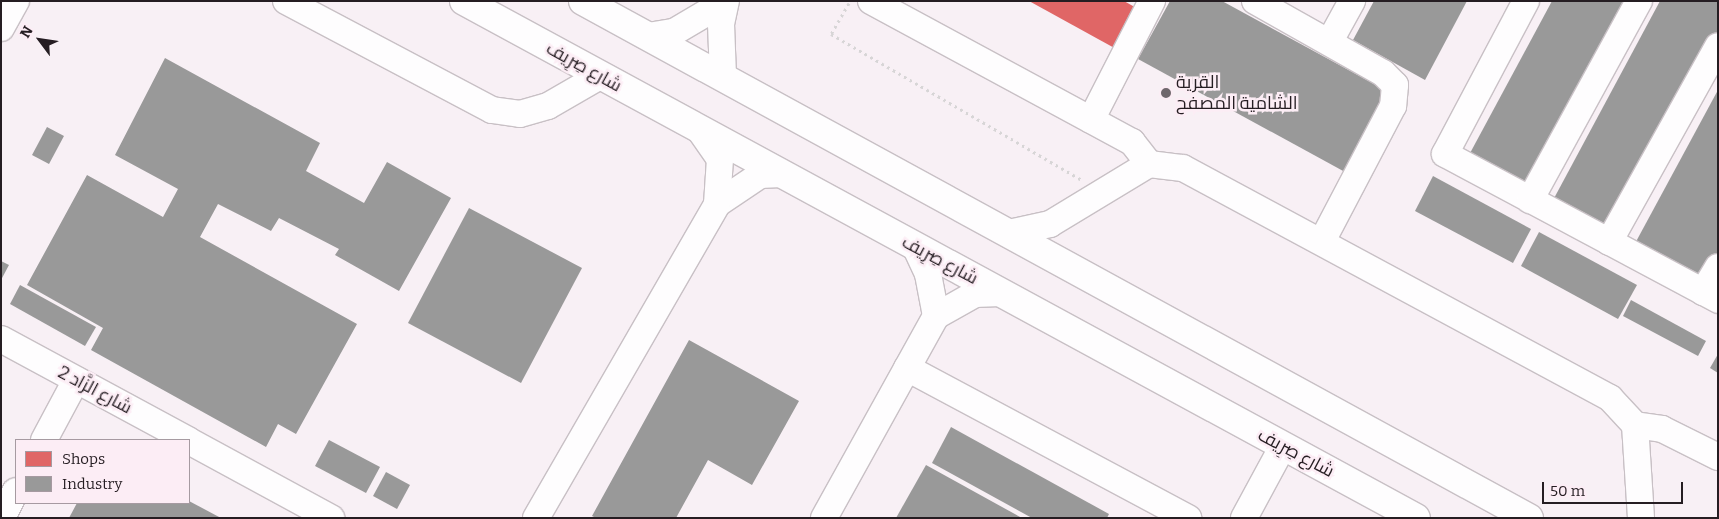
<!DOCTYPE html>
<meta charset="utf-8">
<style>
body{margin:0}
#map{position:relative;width:1719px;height:519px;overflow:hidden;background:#f8f0f5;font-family:Bitter,Cairo,serif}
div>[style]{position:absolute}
.shops>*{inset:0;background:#e06666}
.industry>*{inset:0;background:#999}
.path>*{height:3px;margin-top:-1.5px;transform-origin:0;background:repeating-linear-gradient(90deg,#d7d5d6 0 2.5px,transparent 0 6.5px)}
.roads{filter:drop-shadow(1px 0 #c8c0c5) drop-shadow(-1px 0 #c8c0c5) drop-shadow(0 1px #c8c0c5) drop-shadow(0 -1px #c8c0c5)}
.minor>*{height:26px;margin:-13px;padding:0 13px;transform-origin:13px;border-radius:13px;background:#fefdfe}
.major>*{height:28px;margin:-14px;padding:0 14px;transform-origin:14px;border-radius:14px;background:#fefdfe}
.dots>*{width:14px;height:14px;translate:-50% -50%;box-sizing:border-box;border:2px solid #fcedf5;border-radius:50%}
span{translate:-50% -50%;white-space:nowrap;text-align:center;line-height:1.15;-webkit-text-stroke:5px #fcedf5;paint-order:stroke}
.street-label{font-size:18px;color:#251d22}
.poi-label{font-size:18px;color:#251d22}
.left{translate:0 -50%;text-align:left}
.frame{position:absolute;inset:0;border:2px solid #251d22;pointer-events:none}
.legend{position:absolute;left:15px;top:439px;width:175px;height:65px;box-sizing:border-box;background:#fcedf5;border:1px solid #a69aa1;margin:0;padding:6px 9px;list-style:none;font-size:15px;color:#251d22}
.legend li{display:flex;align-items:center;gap:10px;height:25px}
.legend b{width:25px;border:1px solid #a69aa1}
.north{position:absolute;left:15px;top:15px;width:50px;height:50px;-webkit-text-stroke:4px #fcedf5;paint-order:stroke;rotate:301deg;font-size:14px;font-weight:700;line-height:20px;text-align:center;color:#251d22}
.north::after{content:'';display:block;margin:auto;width:18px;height:22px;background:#251d22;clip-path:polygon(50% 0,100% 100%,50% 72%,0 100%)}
.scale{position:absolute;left:1542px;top:482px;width:141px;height:22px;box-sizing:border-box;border:2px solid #251d22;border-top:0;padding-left:6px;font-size:15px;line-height:18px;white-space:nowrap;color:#251d22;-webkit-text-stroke:4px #fcedf5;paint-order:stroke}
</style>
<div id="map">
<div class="shops">
<i style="clip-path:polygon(1029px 1px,1124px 1px,1140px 10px,1118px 50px)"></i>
</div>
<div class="industry">
<i style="clip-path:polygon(1170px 1px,1222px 1px,1389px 92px,1345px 172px,1138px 59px)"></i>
<i style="clip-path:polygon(1374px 1px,1467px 1px,1425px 80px,1353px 40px)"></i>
<i style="clip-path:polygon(1552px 1px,1629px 1px,1528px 187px,1469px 155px)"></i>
<i style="clip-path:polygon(1660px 1px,1718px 1px,1718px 37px,1612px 234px,1552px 202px)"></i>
<i style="clip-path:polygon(165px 58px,320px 143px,306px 171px,364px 203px,387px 162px,451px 198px,399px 291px,335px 255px,339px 249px,279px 218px,271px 231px,218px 204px,200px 237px,357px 324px,296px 434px,278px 424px,266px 447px,91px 350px,103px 328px,27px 285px,87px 175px,163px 217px,178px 189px,115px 155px)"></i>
<i style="clip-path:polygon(1718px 90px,1718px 261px,1703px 288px,1632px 249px)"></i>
<i style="clip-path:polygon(47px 127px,64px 136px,49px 164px,32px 155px)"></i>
<i style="clip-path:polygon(1433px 176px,1531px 229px,1513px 263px,1415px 211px)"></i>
<i style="clip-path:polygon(469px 208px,582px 268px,521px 383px,408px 323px)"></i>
<i style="clip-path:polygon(1539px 232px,1637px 285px,1618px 319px,1521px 266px)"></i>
<i style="clip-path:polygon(1px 261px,9px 265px,1px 280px)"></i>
<i style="clip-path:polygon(20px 285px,96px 327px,85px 346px,10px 304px)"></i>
<i style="clip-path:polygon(1631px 300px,1706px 341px,1698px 356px,1623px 316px)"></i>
<i style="clip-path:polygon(689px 340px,799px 401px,752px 485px,708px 460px,676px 518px,596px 518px,592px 516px)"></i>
<i style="clip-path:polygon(1718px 354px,1718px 373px,1710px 368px)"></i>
<i style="clip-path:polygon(951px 427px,1109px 514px,1107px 518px,1032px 518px,932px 463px)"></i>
<i style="clip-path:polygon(329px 440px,380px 467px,366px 493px,315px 466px)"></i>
<i style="clip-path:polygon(926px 465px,1022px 518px,896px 518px)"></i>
<i style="clip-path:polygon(386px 472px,410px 485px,397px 509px,373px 496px)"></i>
<i style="clip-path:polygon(189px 501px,221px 518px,69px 518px,77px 503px)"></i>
</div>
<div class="path">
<i style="left:849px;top:3px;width:36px;rotate:120deg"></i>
<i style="left:831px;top:34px;width:290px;rotate:30.2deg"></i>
</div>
<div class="roads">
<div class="minor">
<i style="left:286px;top:1px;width:233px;rotate:27.9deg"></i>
<i style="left:492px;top:110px;width:28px;rotate:8deg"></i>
<i style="left:520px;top:114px;width:29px;rotate:-16deg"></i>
<i style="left:548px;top:106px;width:60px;rotate:-30deg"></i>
<i style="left:871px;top:1px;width:297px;rotate:28.4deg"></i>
<i style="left:1132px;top:142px;width:28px;rotate:52deg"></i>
<i style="left:1255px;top:1px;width:147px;rotate:29.4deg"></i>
<i style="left:1383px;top:73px;width:17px;rotate:45deg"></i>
<i style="left:1395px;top:85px;width:21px;rotate:95deg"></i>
<i style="left:1393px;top:106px;width:153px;rotate:117.7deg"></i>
<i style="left:1526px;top:1px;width:173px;rotate:117.9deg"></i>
<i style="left:1445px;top:154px;width:310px;rotate:28.1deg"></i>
<i style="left:1px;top:28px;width:31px;rotate:-61deg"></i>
<i style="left:648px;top:36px;width:26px;rotate:-9deg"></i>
<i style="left:674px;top:32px;width:59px;rotate:-30.5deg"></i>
<i style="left:1330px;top:41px;width:46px;rotate:-61.2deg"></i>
<i style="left:723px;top:76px;width:52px;rotate:-92.2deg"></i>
<i style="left:721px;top:24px;width:24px;rotate:-78deg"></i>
<i style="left:1091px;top:120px;width:134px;rotate:-62.9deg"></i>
<i style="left:1530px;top:200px;width:227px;rotate:-61.3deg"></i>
<i style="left:717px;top:204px;width:52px;rotate:-34deg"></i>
<i style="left:760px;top:175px;width:21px;rotate:-3deg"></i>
<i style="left:1009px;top:233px;width:42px;rotate:-12.4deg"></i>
<i style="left:1050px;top:224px;width:116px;rotate:-31.2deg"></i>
<i style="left:1149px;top:164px;width:34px;rotate:7deg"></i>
<i style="left:1183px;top:168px;width:485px;rotate:28.3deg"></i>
<i style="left:1610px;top:398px;width:37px;rotate:47deg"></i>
<i style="left:1635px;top:425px;width:93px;rotate:86.3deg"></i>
<i style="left:1609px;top:242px;width:224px;rotate:-60.9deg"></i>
<i style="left:915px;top:246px;width:31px;rotate:65deg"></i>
<i style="left:928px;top:274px;width:43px;rotate:79.2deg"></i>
<i style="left:1703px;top:292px;width:29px;rotate:-59deg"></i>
<i style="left:1px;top:339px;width:213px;rotate:28.4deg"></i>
<i style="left:907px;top:368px;width:319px;rotate:28.1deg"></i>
<i style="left:1635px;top:425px;width:27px;rotate:8deg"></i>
<i style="left:1662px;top:429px;width:63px;rotate:26.6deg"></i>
<i style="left:44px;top:440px;width:68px;rotate:-61.9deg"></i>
<i style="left:189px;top:441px;width:162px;rotate:28.5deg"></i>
<i style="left:2px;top:518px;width:30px;rotate:-63deg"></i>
<i style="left:536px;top:518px;width:362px;rotate:-60deg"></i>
<i style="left:717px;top:204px;width:45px;rotate:-86.2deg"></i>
<i style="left:720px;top:159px;width:35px;rotate:-125deg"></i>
<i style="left:824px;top:518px;width:231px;rotate:-61deg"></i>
<i style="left:936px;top:316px;width:45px;rotate:-29.4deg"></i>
<i style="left:975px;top:294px;width:25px;rotate:-2deg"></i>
<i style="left:1244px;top:518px;width:82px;rotate:-61.6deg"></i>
</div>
<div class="major">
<i style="left:464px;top:1px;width:1083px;rotate:28.5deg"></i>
<i style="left:583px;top:1px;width:1078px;rotate:28.66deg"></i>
</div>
</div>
<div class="dots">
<i style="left:1166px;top:93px;background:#6f676c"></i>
</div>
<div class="street-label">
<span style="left:584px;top:67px;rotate:29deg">شارع صِرِيف</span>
<span style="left:940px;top:260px;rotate:28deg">شارع صِرِيف</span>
<span style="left:95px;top:390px;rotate:28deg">شارع الزَّاد 2</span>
<span style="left:1296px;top:453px;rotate:28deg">شارع صِرِيف</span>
</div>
<div class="poi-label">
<span class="left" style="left:1176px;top:93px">القرية<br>الشامية المصفح</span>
</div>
<div class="frame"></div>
<ul class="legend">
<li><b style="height:14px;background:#e06666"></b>Shops</li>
<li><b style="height:14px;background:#999"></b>Industry</li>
</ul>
<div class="north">N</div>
<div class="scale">50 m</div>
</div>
